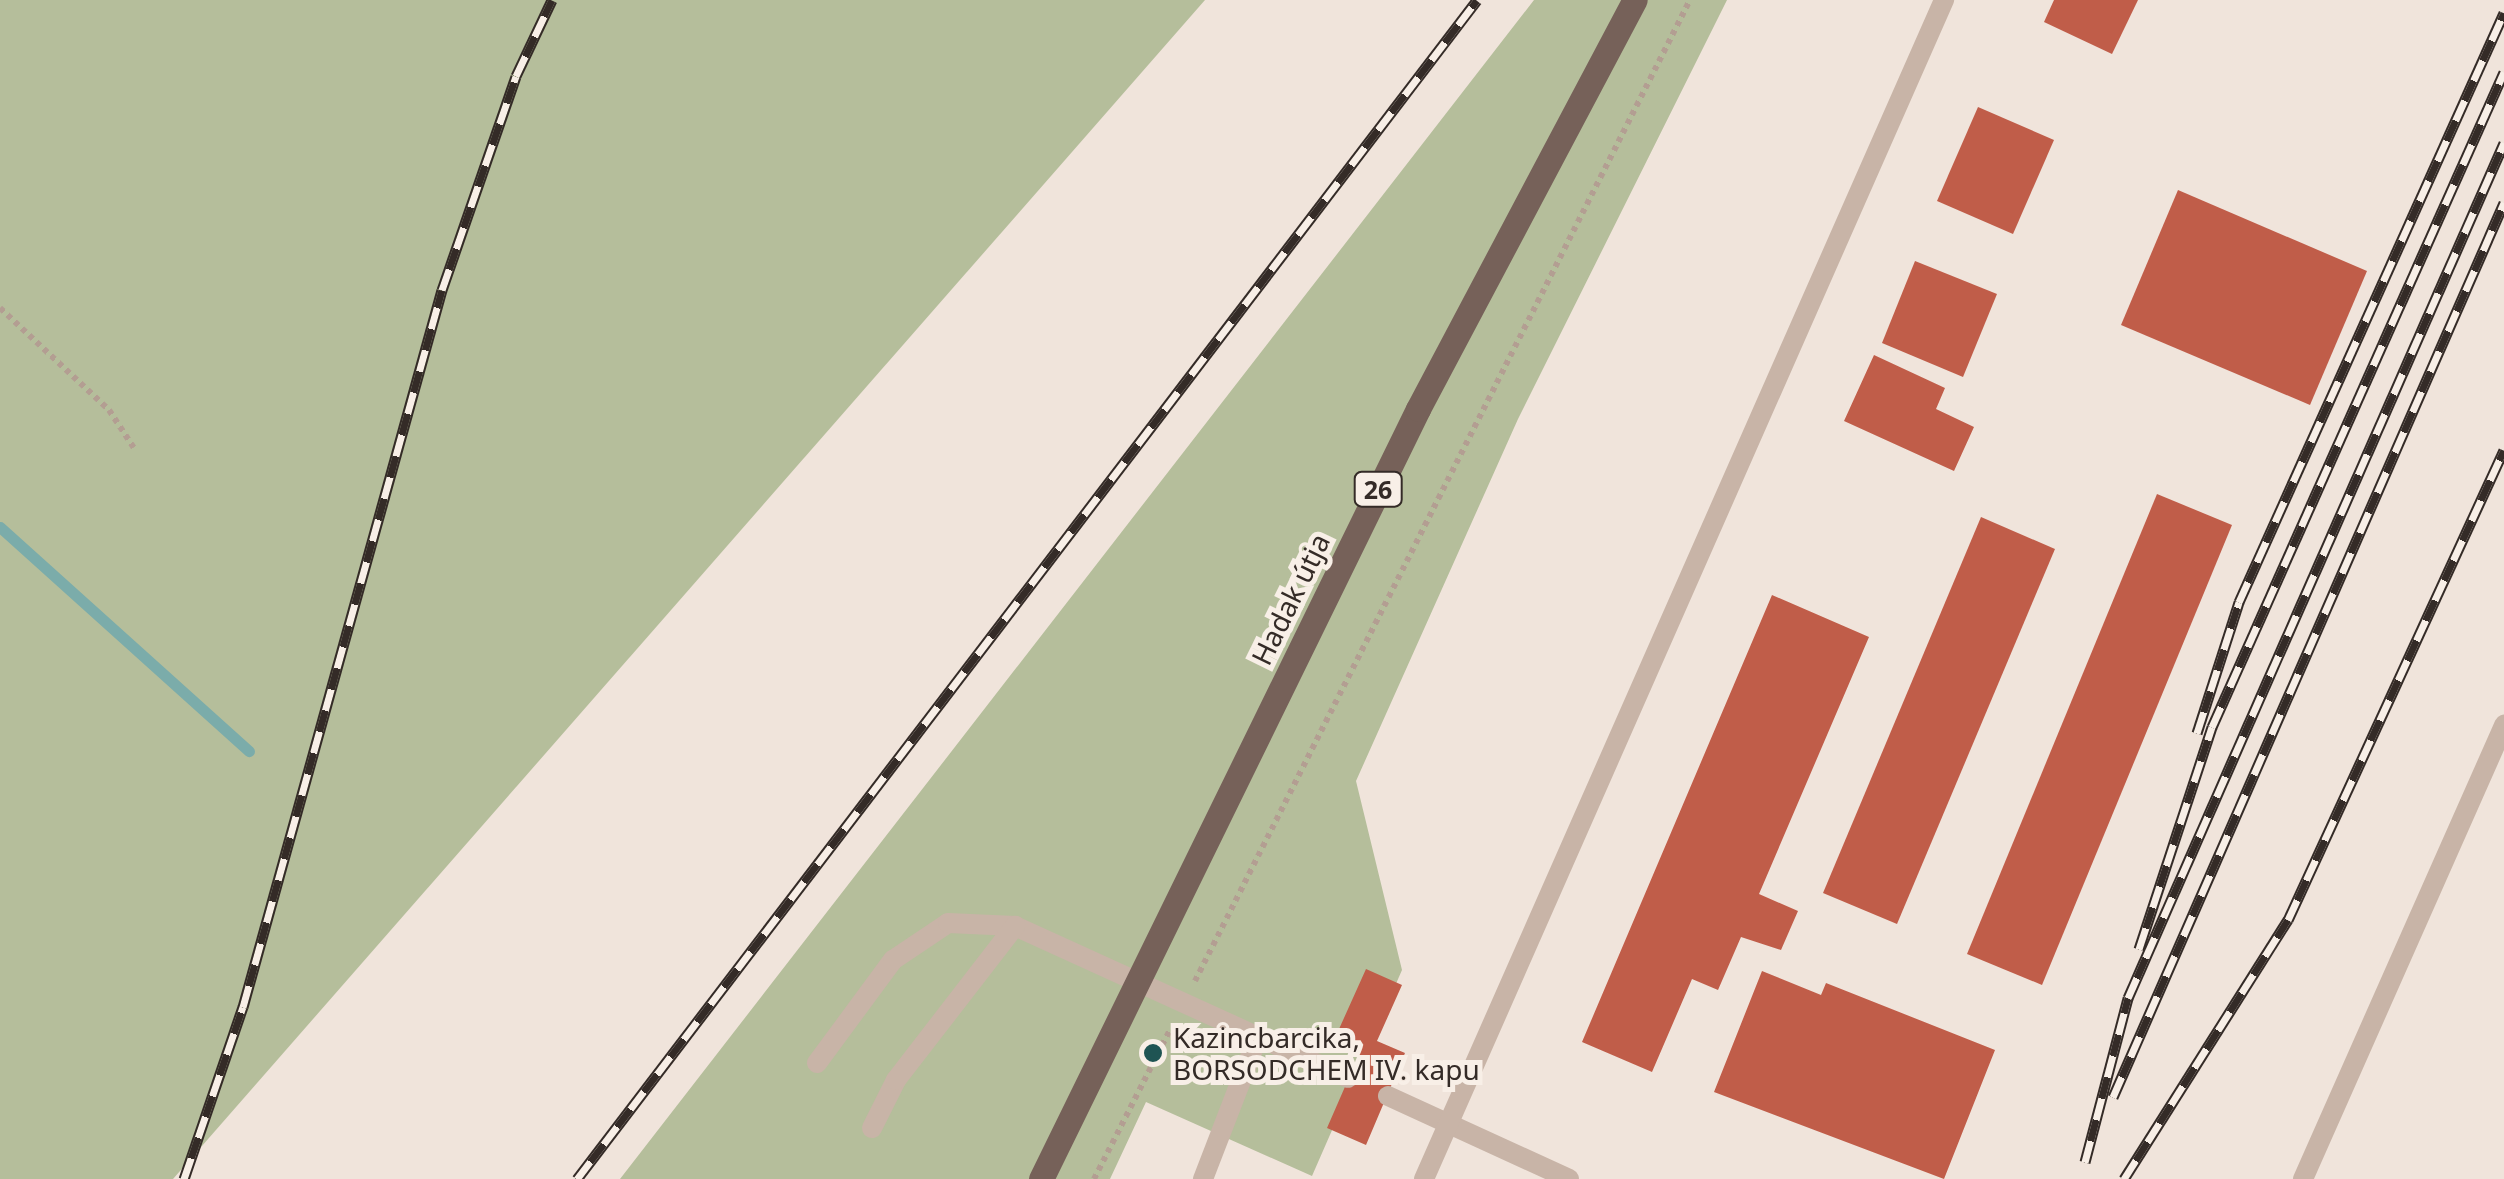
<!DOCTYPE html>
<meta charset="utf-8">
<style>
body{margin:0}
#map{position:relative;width:2504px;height:1179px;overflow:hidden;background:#f0e4db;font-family:"Noto Sans",sans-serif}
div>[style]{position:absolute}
.green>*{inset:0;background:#b5be9b}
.stream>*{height:11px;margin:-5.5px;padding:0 5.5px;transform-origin:5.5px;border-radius:5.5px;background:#7bacaa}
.building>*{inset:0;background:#c05d49}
.path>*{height:6px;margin-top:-3px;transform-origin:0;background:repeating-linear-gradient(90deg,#b39e92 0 5px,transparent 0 10px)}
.service>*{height:20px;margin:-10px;padding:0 10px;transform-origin:10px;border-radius:10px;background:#c8b4a7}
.primary>*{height:25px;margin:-12.5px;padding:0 12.5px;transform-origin:12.5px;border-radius:12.5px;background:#766159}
.rail>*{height:11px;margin-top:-5.5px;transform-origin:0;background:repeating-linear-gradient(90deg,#f8efe7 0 22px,#342b27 0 44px);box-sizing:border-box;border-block:2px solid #342b27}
.dots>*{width:28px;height:28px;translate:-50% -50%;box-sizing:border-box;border:5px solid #f8efe7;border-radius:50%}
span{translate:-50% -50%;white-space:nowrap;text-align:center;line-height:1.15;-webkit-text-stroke:10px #f8efe7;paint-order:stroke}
.shield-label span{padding:2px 8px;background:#f8efe7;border:2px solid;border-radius:8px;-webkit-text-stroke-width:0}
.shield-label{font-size:25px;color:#342b27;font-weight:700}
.street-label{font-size:28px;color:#342b27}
.poi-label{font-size:28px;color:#342b27}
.left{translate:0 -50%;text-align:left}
</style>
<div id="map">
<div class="green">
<i style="clip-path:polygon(0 0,1205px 0,173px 1179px,0 1179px)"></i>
<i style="clip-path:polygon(1534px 0,1727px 0,1518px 419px,1356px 781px,1402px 970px,1312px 1176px,1146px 1102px,1110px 1179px,620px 1179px)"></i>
</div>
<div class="stream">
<i style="left:0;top:527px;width:335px;rotate:42deg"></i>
</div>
<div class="building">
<i style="clip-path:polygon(2054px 0,2138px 0,2112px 54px,2044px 22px)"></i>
<i style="clip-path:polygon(1978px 107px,2054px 140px,2013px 234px,1937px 201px)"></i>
<i style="clip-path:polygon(2178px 190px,2367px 271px,2310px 405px,2121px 325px)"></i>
<i style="clip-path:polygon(1915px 261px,1997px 294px,1963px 377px,1882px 343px)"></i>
<i style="clip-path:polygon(1874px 355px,1945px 388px,1936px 409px,1974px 427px,1954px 471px,1844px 421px)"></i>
<i style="clip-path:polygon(2157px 494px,2232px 525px,2042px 985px,1967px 954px)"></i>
<i style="clip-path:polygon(1981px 517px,2055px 549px,1897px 924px,1823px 893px)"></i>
<i style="clip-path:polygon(1772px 595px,1869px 637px,1759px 894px,1798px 911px,1781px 950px,1741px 937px,1718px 990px,1692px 979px,1652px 1072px,1582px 1042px)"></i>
<i style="clip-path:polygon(1366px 969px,1402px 985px,1377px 1041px,1405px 1053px,1366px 1145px,1327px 1128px,1361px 1050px,1335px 1038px)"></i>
<i style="clip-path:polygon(1762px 971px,1821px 995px,1826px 983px,1995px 1050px,1944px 1179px,1714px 1092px)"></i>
</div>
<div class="path">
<i style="left:0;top:308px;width:149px;rotate:43.1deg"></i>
<i style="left:109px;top:410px;width:45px;rotate:56.7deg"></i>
<i style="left:1195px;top:981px;width:1099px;rotate:-63.23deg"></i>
<i style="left:1094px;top:1179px;width:169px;rotate:-63deg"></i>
</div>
<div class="service">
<i style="left:817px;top:1063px;width:128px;rotate:-53.6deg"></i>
<i style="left:893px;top:960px;width:66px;rotate:-33.9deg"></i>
<i style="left:948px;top:923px;width:67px;rotate:2.6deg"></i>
<i style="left:1015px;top:926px;width:366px;rotate:24.5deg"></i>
<i style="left:1388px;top:1096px;width:199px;rotate:24.6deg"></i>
<i style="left:872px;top:1128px;width:54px;rotate:-63.4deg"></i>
<i style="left:896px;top:1080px;width:195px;rotate:-52.3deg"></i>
<i style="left:1203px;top:1179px;width:150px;rotate:-68.9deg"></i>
<i style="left:1424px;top:1179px;width:1289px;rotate:-66.2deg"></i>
<i style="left:2303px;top:1179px;width:497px;rotate:-66.1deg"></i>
</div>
<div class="primary">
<i style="left:1041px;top:1179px;width:857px;rotate:-63.91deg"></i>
<i style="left:1418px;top:409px;width:463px;rotate:-62.1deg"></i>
</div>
<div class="rail">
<i style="left:2197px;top:733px;width:138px;rotate:-72.2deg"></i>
<i style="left:2239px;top:602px;width:646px;rotate:-65.78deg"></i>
<i style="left:2139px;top:949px;width:234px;rotate:-71.8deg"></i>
<i style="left:2212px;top:727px;width:717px;rotate:-65.97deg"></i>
<i style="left:2113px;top:1097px;width:976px;rotate:-66.38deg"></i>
<i style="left:2085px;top:1162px;width:170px;rotate:-75.3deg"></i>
<i style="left:2128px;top:998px;width:934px;rotate:-66.26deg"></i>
<i style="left:184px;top:1179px;width:182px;rotate:-71.1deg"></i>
<i style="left:243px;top:1007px;width:744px;rotate:-74.49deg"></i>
<i style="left:442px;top:290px;width:226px;rotate:-70.9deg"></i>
<i style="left:516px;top:76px;width:84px;rotate:-64.7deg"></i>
<i style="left:577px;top:1179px;width:1483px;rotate:-52.64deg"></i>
<i style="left:2124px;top:1179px;width:307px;rotate:-57.7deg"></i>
<i style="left:2288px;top:920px;width:517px;rotate:-65.32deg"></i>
</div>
<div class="dots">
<i style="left:1153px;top:1053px;background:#1f5453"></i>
</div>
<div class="shield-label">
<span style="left:1378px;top:489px">26</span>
</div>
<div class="street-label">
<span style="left:1290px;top:599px;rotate:-64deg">Hadak útja</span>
</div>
<div class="poi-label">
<span class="left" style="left:1173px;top:1053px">Kazincbarcika,<br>BORSODCHEM IV. kapu</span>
</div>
</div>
